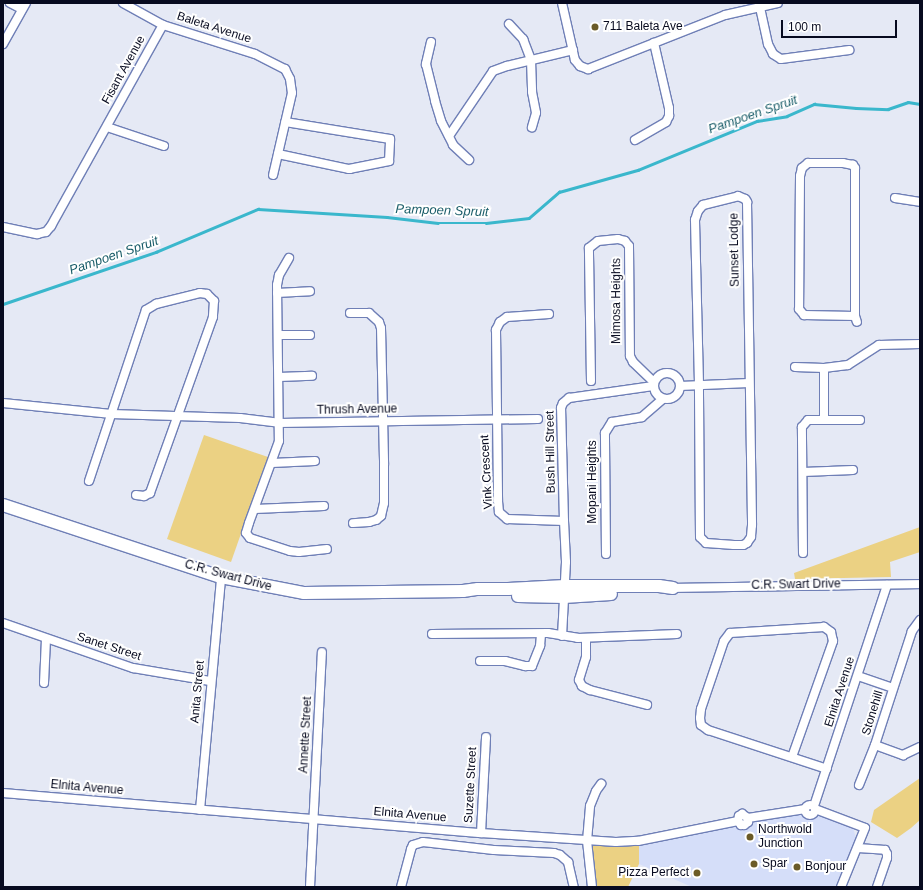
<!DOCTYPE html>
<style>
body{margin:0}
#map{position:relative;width:923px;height:890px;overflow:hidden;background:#e5e9f5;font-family:Arial,sans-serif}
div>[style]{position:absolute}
.built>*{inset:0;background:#d5def9}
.green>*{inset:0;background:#ebd183}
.stream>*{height:2.5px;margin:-1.25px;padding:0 1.25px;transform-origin:1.25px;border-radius:1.25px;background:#3ab7cc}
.roads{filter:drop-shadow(1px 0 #6f7fb6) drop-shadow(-1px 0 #6f7fb6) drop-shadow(0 1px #6f7fb6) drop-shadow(0 -1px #6f7fb6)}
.street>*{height:8px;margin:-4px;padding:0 4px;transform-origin:4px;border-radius:4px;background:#fff}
.street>.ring{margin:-4px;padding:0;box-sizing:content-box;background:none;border:8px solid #fff;border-radius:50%}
.secondary>*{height:12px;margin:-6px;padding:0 6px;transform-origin:6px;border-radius:6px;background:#fff}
.dots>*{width:11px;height:11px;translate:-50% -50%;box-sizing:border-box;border:2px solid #fff;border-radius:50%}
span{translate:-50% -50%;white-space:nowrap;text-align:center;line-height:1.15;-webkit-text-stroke:4px #fff;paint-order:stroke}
.poi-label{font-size:12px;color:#070a1f}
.left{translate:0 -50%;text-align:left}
.right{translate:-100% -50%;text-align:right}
.street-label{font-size:12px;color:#070a1f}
.water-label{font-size:13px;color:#1a5d69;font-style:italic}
.frame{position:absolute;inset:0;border:4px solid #070a1f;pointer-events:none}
.scale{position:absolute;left:781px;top:20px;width:116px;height:18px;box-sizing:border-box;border:2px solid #070a1f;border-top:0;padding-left:5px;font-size:12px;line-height:14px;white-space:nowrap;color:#070a1f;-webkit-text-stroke:3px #fff;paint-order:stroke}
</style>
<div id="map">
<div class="built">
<i style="clip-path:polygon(816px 806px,850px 818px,856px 838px,835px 887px,692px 887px,639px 864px,639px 843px)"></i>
</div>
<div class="green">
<i style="clip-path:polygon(204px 435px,268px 457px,231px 562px,167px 539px)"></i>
<i style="clip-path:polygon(920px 527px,920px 552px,890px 562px,891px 577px,795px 579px,794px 573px)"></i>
<i style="clip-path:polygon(920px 778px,920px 820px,911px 828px,897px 838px,871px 822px,874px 810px)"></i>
<i style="clip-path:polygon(589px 843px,639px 843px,639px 864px,628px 887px,593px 887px)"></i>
</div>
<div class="stream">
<i style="left:3px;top:304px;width:162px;rotate:-18.8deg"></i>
<i style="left:156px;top:252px;width:111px;rotate:-22.9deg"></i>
<i style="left:258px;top:209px;width:129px;rotate:3.5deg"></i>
<i style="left:387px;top:217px;width:51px;rotate:6.7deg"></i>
<i style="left:438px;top:223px;width:48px"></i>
<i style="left:486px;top:223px;width:43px;rotate:-6.6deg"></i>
<i style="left:529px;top:218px;width:40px;rotate:-41deg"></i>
<i style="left:559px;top:192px;width:82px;rotate:-15.6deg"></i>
<i style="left:638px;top:170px;width:129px;rotate:-22.4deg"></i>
<i style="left:757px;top:121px;width:30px;rotate:-9deg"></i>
<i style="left:787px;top:116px;width:30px;rotate:-24deg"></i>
<i style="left:814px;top:104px;width:42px;rotate:5.4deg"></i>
<i style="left:856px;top:108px;width:32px;rotate:2deg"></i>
<i style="left:888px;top:109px;width:21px;rotate:-19deg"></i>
<i style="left:908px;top:102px;width:12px;rotate:9deg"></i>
</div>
<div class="roads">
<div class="street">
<i style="left:10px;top:3px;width:13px;rotate:27deg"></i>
<i style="left:123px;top:3px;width:46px;rotate:28.8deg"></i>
<i style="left:163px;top:25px;width:96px;rotate:17.5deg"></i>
<i style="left:255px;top:54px;width:34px;rotate:27deg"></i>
<i style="left:285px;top:69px;width:11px;rotate:63deg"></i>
<i style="left:290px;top:79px;width:14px;rotate:82deg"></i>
<i style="left:292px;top:93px;width:84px;rotate:103deg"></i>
<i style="left:562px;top:3px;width:58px;rotate:77.2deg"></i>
<i style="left:575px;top:60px;width:8px;rotate:50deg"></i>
<i style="left:580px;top:66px;width:9px;rotate:21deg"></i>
<i style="left:588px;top:69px;width:147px;rotate:-21.5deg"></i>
<i style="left:725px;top:15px;width:54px;rotate:-12.8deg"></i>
<i style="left:759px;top:3px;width:42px;rotate:77.6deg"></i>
<i style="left:768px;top:44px;width:11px;rotate:63deg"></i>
<i style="left:773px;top:54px;width:9px;rotate:32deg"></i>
<i style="left:781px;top:59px;width:69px;rotate:-7.5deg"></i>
<i style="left:509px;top:24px;width:21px;rotate:47deg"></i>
<i style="left:523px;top:39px;width:22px;rotate:69deg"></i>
<i style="left:531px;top:60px;width:32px;rotate:88deg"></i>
<i style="left:532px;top:92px;width:21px;rotate:79deg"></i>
<i style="left:536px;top:113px;width:15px;rotate:106deg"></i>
<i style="left:431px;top:42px;width:23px;rotate:103deg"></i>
<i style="left:426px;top:64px;width:38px;rotate:76deg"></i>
<i style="left:435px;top:101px;width:21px;rotate:73deg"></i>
<i style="left:441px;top:121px;width:27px;rotate:63deg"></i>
<i style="left:453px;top:145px;width:22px;rotate:43deg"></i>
<i style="left:3px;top:44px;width:47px;rotate:-60.7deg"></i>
<i style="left:107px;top:127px;width:60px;rotate:18.4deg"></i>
<i style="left:449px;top:136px;width:78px;rotate:-55.9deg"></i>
<i style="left:493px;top:71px;width:15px;rotate:-20deg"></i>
<i style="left:507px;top:66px;width:68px;rotate:-13.6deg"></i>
<i style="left:635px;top:140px;width:36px;rotate:-30deg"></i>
<i style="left:666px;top:122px;width:7px;rotate:-63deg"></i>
<i style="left:669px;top:116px;width:8px;rotate:-90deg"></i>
<i style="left:669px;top:108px;width:67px;rotate:-103deg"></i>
<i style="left:278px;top:154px;width:73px;rotate:11.9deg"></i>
<i style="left:349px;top:169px;width:41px;rotate:-11.3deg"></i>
<i style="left:389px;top:161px;width:22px;rotate:-87deg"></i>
<i style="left:390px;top:139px;width:106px;rotate:-170.8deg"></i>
<i style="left:738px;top:196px;width:8px;rotate:23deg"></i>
<i style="left:745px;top:199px;width:4px;rotate:56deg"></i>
<i style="left:747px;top:202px;width:323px;rotate:89.1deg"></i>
<i style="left:752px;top:525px;width:12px;rotate:95deg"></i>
<i style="left:751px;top:537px;width:7px;rotate:124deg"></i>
<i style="left:747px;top:543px;width:4px;rotate:153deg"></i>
<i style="left:743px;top:545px;width:9px;rotate:180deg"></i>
<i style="left:734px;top:545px;width:28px;rotate:-176deg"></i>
<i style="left:706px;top:543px;width:8px;rotate:-135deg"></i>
<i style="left:700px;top:537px;width:153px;rotate:-90.4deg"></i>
<i style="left:699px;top:384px;width:164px;rotate:-91.4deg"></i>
<i style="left:695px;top:220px;width:9px;rotate:-72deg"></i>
<i style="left:698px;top:211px;width:8px;rotate:-50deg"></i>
<i style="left:703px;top:205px;width:36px;rotate:-14deg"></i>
<i style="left:895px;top:198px;width:25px;rotate:9deg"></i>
<i style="left:3px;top:227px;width:35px;rotate:12deg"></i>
<i style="left:37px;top:234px;width:9px;rotate:-13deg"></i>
<i style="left:46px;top:232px;width:8px;rotate:-50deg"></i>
<i style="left:51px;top:226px;width:230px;rotate:-60.9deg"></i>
<i style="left:289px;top:258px;width:20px;rotate:120deg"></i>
<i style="left:279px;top:275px;width:10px;rotate:101deg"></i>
<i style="left:277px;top:285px;width:156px;rotate:89.3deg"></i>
<i style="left:279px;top:441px;width:87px;rotate:110.1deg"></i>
<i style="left:249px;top:523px;width:10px;rotate:107deg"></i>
<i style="left:246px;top:533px;width:6px;rotate:51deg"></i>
<i style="left:250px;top:538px;width:42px;rotate:18deg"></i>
<i style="left:290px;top:551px;width:9px;rotate:6deg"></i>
<i style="left:299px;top:552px;width:28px;rotate:-6deg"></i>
<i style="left:277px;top:293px;width:33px;rotate:-3deg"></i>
<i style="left:350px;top:313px;width:19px"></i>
<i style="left:369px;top:313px;width:13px;rotate:42deg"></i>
<i style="left:379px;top:322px;width:6px;rotate:72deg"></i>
<i style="left:381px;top:328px;width:137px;rotate:88.7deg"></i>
<i style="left:384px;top:465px;width:38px;rotate:90deg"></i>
<i style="left:384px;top:503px;width:13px;rotate:103deg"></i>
<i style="left:381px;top:516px;width:6px;rotate:141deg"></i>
<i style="left:376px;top:520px;width:7px;rotate:164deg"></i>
<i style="left:369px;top:522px;width:16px;rotate:176deg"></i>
<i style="left:549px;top:314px;width:42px;rotate:175.9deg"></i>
<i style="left:507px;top:317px;width:9px;rotate:144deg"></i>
<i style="left:500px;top:322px;width:9px;rotate:117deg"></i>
<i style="left:496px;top:330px;width:171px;rotate:89.3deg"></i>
<i style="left:498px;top:501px;width:11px;rotate:85deg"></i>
<i style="left:499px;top:512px;width:11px;rotate:41deg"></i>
<i style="left:507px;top:519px;width:57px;rotate:2deg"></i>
<i style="left:564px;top:521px;width:41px;rotate:87.2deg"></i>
<i style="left:566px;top:562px;width:74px;rotate:93.1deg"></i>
<i style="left:855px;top:316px;width:148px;rotate:-90deg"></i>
<i style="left:855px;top:168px;width:4px;rotate:-124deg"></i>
<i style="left:853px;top:165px;width:10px;rotate:-169deg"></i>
<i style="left:843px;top:163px;width:35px;rotate:180deg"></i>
<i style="left:808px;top:163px;width:8px;rotate:140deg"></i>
<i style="left:802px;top:168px;width:8px;rotate:104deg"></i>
<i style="left:800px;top:176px;width:133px;rotate:90.4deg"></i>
<i style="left:799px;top:309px;width:8px;rotate:50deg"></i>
<i style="left:804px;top:315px;width:51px;rotate:1.1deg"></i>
<i style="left:855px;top:316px;width:6px;rotate:72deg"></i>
<i style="left:278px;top:335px;width:32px"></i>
<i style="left:795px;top:367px;width:29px;rotate:2deg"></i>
<i class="ring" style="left:654px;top:373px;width:18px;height:18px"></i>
<i style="left:279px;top:377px;width:33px;rotate:-2deg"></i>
<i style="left:591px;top:381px;width:133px;rotate:-90.9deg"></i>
<i style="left:589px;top:248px;width:11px;rotate:-38deg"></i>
<i style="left:598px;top:241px;width:20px;rotate:-6deg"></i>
<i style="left:618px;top:239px;width:7px;rotate:16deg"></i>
<i style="left:625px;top:241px;width:6px;rotate:51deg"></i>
<i style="left:629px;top:246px;width:110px;rotate:89.5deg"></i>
<i style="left:630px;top:356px;width:7px;rotate:63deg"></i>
<i style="left:633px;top:362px;width:29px;rotate:44deg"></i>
<i style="left:680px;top:386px;width:69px;rotate:-2.5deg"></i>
<i style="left:3px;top:403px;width:109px;rotate:5.8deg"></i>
<i style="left:111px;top:414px;width:129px;rotate:1.8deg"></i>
<i style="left:240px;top:418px;width:39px;rotate:7deg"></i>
<i style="left:279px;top:423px;width:259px;rotate:-0.9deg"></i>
<i style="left:824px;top:420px;width:36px"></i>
<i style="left:272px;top:463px;width:43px;rotate:-2.7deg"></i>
<i style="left:803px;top:472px;width:50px;rotate:-2.3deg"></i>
<i style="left:89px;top:481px;width:180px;rotate:-71.6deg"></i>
<i style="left:146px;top:310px;width:12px;rotate:-31deg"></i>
<i style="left:156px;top:304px;width:45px;rotate:-14deg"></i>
<i style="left:200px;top:293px;width:7px;rotate:8deg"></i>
<i style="left:207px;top:294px;width:10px;rotate:45deg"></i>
<i style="left:214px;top:301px;width:16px;rotate:94deg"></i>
<i style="left:213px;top:317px;width:187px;rotate:109.7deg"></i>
<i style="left:150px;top:493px;width:7px;rotate:153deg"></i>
<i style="left:144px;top:496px;width:8px;rotate:-173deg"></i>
<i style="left:255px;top:509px;width:69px;rotate:-2.5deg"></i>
<i style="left:564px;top:521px;width:113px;rotate:-91.5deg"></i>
<i style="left:561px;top:408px;width:5px;rotate:-68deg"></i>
<i style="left:563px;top:403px;width:8px;rotate:-40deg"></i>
<i style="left:569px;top:398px;width:85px;rotate:-8.1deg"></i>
<i style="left:803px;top:553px;width:126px;rotate:-90.5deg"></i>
<i style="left:802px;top:427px;width:9px;rotate:-49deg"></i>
<i style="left:808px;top:420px;width:16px"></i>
<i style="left:824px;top:420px;width:52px;rotate:-90deg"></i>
<i style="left:824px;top:368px;width:24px;rotate:-7deg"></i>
<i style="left:848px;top:365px;width:37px;rotate:-33deg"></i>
<i style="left:879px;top:345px;width:41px;rotate:-1.4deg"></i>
<i style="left:606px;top:554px;width:121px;rotate:-90.5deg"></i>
<i style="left:605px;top:433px;width:13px;rotate:-58deg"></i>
<i style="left:612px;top:422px;width:30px;rotate:-9deg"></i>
<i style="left:642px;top:417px;width:28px;rotate:-41deg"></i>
<i style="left:673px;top:588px;width:247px;rotate:-0.9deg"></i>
<i style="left:920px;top:620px;width:14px;rotate:126deg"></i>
<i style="left:912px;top:631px;width:120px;rotate:108deg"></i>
<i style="left:875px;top:745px;width:30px;rotate:20deg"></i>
<i style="left:903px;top:755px;width:19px;rotate:-25deg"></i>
<i style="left:3px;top:623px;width:138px;rotate:19.1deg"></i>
<i style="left:133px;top:668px;width:78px;rotate:9.6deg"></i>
<i style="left:432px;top:634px;width:116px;rotate:-0.5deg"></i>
<i style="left:548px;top:633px;width:30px;rotate:9deg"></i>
<i style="left:578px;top:638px;width:99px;rotate:-2.3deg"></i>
<i style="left:586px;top:638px;width:19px;rotate:90deg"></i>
<i style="left:586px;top:657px;width:24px;rotate:107deg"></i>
<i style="left:579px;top:680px;width:7px;rotate:63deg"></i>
<i style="left:582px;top:686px;width:9px;rotate:27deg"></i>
<i style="left:590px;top:690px;width:59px;rotate:14.7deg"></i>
<i style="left:480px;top:661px;width:25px"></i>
<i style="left:505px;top:661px;width:21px;rotate:14deg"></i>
<i style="left:525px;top:666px;width:7px"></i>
<i style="left:532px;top:666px;width:22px;rotate:-68deg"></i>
<i style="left:540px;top:646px;width:12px;rotate:-85deg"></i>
<i style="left:858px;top:676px;width:37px;rotate:19deg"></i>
<i style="left:44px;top:683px;width:44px;rotate:-87.4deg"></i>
<i style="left:792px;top:757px;width:123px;rotate:-70.5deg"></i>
<i style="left:833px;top:641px;width:9px;rotate:-103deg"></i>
<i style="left:831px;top:632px;width:9px;rotate:-144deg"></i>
<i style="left:824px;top:627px;width:94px;rotate:176.3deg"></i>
<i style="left:730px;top:633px;width:10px;rotate:127deg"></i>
<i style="left:724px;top:641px;width:72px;rotate:108.7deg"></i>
<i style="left:701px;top:709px;width:9px;rotate:96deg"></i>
<i style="left:700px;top:718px;width:7px;rotate:82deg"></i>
<i style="left:701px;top:725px;width:9px;rotate:36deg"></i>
<i style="left:708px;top:730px;width:125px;rotate:18.1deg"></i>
<i style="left:859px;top:785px;width:43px;rotate:-68.2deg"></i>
<i style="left:3px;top:793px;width:480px;rotate:4.8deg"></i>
<i style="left:481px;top:833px;width:135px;rotate:3.8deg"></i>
<i style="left:616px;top:842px;width:22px;rotate:-3deg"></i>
<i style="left:638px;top:841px;width:102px;rotate:-11.3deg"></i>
<i class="ring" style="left:805px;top:805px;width:2px;height:2px"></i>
<i style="left:814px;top:806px;width:233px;rotate:-71.7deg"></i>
<i style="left:815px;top:809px;width:53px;rotate:20.8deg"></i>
<i style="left:865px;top:828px;width:64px;rotate:112.1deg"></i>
<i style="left:200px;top:810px;width:234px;rotate:-84.8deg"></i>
<i style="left:748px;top:818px;width:58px;rotate:-9deg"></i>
<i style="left:738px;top:821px;width:5px;rotate:53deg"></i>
<i style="left:741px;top:825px;width:3px"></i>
<i style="left:744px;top:825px;width:5px;rotate:-37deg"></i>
<i style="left:748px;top:822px;width:4px;rotate:-90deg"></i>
<i style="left:738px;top:821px;width:5px;rotate:-79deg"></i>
<i style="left:739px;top:816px;width:4px;rotate:-34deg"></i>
<i style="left:742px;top:814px;width:7px;rotate:34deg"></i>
<i style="left:481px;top:833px;width:96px;rotate:-87deg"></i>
<i style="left:858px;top:848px;width:27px;rotate:4deg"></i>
<i style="left:885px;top:850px;width:4px;rotate:63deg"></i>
<i style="left:887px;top:854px;width:4px;rotate:90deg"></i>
<i style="left:887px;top:858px;width:31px;rotate:109deg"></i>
<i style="left:310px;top:887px;width:235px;rotate:-87.1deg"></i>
<i style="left:401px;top:887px;width:39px;rotate:-75deg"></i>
<i style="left:411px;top:849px;width:4px;rotate:-63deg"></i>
<i style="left:413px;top:845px;width:10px;rotate:-17deg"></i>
<i style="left:423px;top:842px;width:71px;rotate:6.4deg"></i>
<i style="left:494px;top:850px;width:60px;rotate:2.9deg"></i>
<i style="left:554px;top:853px;width:6px;rotate:18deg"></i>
<i style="left:560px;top:855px;width:11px;rotate:41deg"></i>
<i style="left:568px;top:862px;width:26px;rotate:77deg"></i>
<i style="left:592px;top:887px;width:46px;rotate:-96.2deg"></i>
<i style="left:587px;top:841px;width:35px;rotate:-85deg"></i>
<i style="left:590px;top:806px;width:16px;rotate:-68deg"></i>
<i style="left:596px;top:791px;width:9px;rotate:-54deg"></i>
</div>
<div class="secondary">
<i style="left:3px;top:505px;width:230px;rotate:18.3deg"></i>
<i style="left:221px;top:577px;width:85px;rotate:10.9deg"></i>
<i style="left:304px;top:593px;width:159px;rotate:-0.7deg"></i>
<i style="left:463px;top:591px;width:15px;rotate:-8deg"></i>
<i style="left:478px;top:589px;width:30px"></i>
<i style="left:508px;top:589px;width:57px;rotate:-3deg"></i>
<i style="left:565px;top:586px;width:94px"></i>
<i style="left:659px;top:586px;width:14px;rotate:8deg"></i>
<i style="left:518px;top:596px;width:46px;rotate:1.2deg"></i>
<i style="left:564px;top:597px;width:47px;rotate:-3.7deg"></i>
</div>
</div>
<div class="dots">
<i style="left:595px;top:27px;background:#6b5b28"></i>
<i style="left:750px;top:837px;background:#6b5b28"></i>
<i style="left:754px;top:864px;background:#6b5b28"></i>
<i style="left:797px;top:867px;background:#6b5b28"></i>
<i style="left:697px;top:873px;background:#6b5b28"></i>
</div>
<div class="poi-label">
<span class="left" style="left:603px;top:27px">711 Baleta Ave</span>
<span class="left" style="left:758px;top:837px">Northwold<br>Junction</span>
<span class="left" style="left:762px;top:864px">Spar</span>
<span class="left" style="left:805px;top:867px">Bonjour</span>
<span class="right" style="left:689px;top:873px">Pizza Perfect</span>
</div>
<div class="street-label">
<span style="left:214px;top:28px;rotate:18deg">Baleta Avenue</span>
<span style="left:124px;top:70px;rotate:-61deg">Fisant Avenue</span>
<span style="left:735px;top:250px;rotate:-91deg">Sunset Lodge</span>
<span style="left:617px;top:301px;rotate:-90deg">Mimosa Heights</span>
<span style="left:357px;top:410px;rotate:-1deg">Thrush Avenue</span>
<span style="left:551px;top:452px;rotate:-91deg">Bush Hill Street</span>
<span style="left:487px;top:472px;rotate:-93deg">Vink Crescent</span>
<span style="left:593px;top:482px;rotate:-90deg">Mopani Heights</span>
<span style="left:228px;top:576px;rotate:15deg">C.R. Swart Drive</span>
<span style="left:796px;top:585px;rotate:-1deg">C.R. Swart Drive</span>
<span style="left:109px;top:647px;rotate:18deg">Sanet Street</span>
<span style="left:198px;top:692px;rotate:-85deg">Anita Street</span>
<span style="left:840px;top:692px;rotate:-72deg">Elnita Avenue</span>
<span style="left:873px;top:713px;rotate:-73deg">Stonehill</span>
<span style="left:306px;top:735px;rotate:-87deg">Annette Street</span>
<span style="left:471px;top:785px;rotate:-87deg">Suzette Street</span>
<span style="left:87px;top:788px;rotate:5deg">Elnita Avenue</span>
<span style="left:410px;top:815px;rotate:5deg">Elnita Avenue</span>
</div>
<div class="water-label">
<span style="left:753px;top:115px;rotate:-19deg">Pampoen Spruit</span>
<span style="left:442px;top:211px;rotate:2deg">Pampoen Spruit</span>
<span style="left:114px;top:256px;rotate:-19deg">Pampoen Spruit</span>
</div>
<div class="frame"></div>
<div class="scale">100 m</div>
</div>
